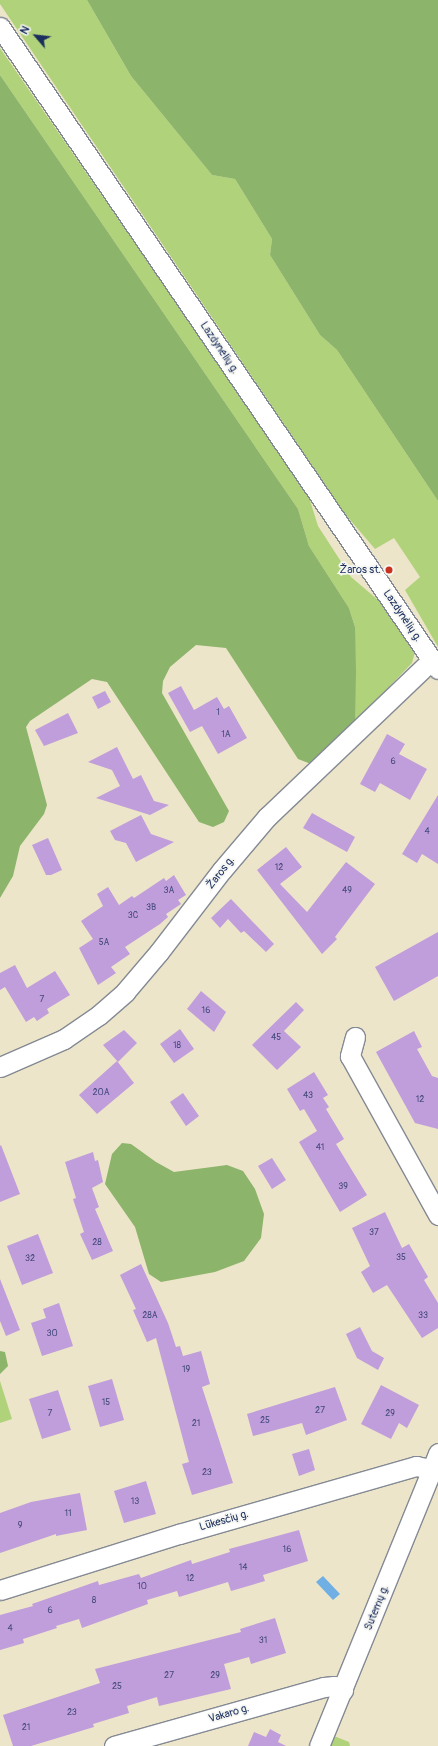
<!DOCTYPE html>
<meta charset="utf-8">
<style>
body{margin:0}
#map{position:relative;width:438px;height:1746px;overflow:hidden;background:#ede5c9;font-family:Pangolin,sans-serif}
div>[style]{position:absolute}
.green>*{inset:0;background:#b0d27a}
.forest>*{inset:0;background:#8cb46a}
.water>*{inset:0;background:#6fafe3}
.building>*{inset:0;background:#c09ddb}
.roads{filter:drop-shadow(1px 0 #848a94) drop-shadow(-1px 0 #848a94) drop-shadow(0 1px #848a94) drop-shadow(0 -1px #848a94)}
.street>*{height:19px;margin:-9.5px;padding:0 9.5px;transform-origin:9.5px;border-radius:9.5px;background:#fff}
.dots>*{width:11px;height:11px;translate:-50% -50%;box-sizing:border-box;border:2px solid #f6f6f2;border-radius:50%}
span{translate:-50% -50%;white-space:nowrap;text-align:center;line-height:1.15;-webkit-text-stroke:3.5px #f6f6f2;paint-order:stroke}
.number-label{font-size:9px;color:#444a7d}
.number-label span{-webkit-text-stroke-width:0}
.street-label{font-size:11px;color:#1b2f5e}
.poi-label{font-size:11px;color:#1b2f5e}
.right{translate:-100% -50%;text-align:right}
.north{position:absolute;left:16px;top:16px;width:40px;height:40px;-webkit-text-stroke:3px #f6f6f2;paint-order:stroke;rotate:298deg;font-size:11px;font-weight:700;line-height:16px;text-align:center;color:#1b2f5e}
.north::after{content:'';display:block;margin:auto;width:14px;height:18px;background:#1b2f5e;clip-path:polygon(50% 0,100% 100%,50% 72%,0 100%)}
</style>
<div id="map">
<div class="green">
<i style="clip-path:polygon(0 0,87px 0,131px 76px,212px 175px,235px 179px,272px 239px,270px 255px,320px 335px,337px 350px,438px 501px,438px 647px,405px 590px,420px 577px,394px 538px,375px 549px,345px 514px,0 4px)"></i>
<i style="clip-path:polygon(0 48px,308px 494px,318px 526px,351px 577px,384px 605px,413px 644px,415px 652px,412px 663px,355px 722px,355px 627px,349px 608px,309px 546px,298px 509px,0 75px)"></i>
<i style="clip-path:polygon(0 1381px,12px 1419px,0 1423px)"></i>
<i style="clip-path:polygon(334px 1736px,349px 1742px,350px 1746px,329px 1746px)"></i>
</div>
<div class="forest">
<i style="clip-path:polygon(87px 0,438px 0,438px 501px,337px 350px,320px 335px,270px 255px,272px 239px,235px 179px,212px 175px,131px 76px)"></i>
<i style="clip-path:polygon(0 75px,298px 509px,309px 546px,349px 608px,355px 627px,356px 671px,355px 722px,311px 764px,298px 759px,226px 648px,196px 645px,170px 667px,163px 681px,162px 693px,229px 811px,224px 822px,213px 827px,199px 822px,107px 682px,92px 679px,30px 721px,26px 727px,47px 805px,44px 814px,20px 846px,13px 876px,0 898px)"></i>
<i style="clip-path:polygon(122px 1143px,131px 1144px,156px 1162px,174px 1172px,227px 1165px,243px 1171px,255px 1189px,264px 1214px,261px 1238px,244px 1261px,215px 1272px,161px 1282px,149px 1274px,135px 1227px,105px 1184px,112px 1154px)"></i>
<i style="clip-path:polygon(0 1351px,5px 1352px,8px 1366px,0 1374px)"></i>
</div>
<div class="water">
<i style="clip-path:polygon(323px 1576px,340px 1594px,333px 1600px,316px 1582px)"></i>
</div>
<div class="building">
<i style="clip-path:polygon(181px 686px,194px 710px,217px 697px,224px 709px,229px 706px,247px 738px,218px 754px,202px 726px,190px 732px,168px 693px)"></i>
<i style="clip-path:polygon(105px 691px,111px 702px,98px 709px,92px 697px)"></i>
<i style="clip-path:polygon(68px 713px,78px 733px,44px 746px,35px 730px)"></i>
<i style="clip-path:polygon(387px 734px,405px 744px,399px 754px,427px 769px,410px 800px,380px 783px,375px 792px,360px 784px)"></i>
<i style="clip-path:polygon(117px 747px,133px 779px,141px 775px,154px 801px,169px 805px,150px 815px,96px 798px,120px 786px,112px 770px,88px 762px)"></i>
<i style="clip-path:polygon(438px 795px,438px 864px,422px 854px,417px 863px,402px 854px)"></i>
<i style="clip-path:polygon(312px 813px,355px 837px,347px 852px,303px 828px)"></i>
<i style="clip-path:polygon(141px 815px,151px 834px,174px 842px,136px 862px,126px 843px,115px 840px,110px 831px)"></i>
<i style="clip-path:polygon(48px 838px,62px 870px,51px 875px,46px 875px,32px 845px)"></i>
<i style="clip-path:polygon(286px 847px,302px 867px,280px 884px,307px 912px,346px 862px,375px 884px,335px 937px,337px 939px,322px 954px,257px 870px)"></i>
<i style="clip-path:polygon(174px 875px,186px 895px,178px 900px,181px 904px,166px 914px,168px 917px,160px 924px,125px 947px,130px 954px,111px 967px,116px 973px,98px 985px,79px 948px,93px 939px,81px 921px,103px 906px,97px 894px,108px 887px,119px 905px,132px 896px,134px 898px,164px 878px,166px 881px)"></i>
<i style="clip-path:polygon(231px 899px,274px 944px,266px 952px,244px 931px,241px 933px,228px 919px,220px 928px,211px 918px)"></i>
<i style="clip-path:polygon(438px 932px,438px 976px,394px 1001px,375px 967px)"></i>
<i style="clip-path:polygon(15px 965px,27px 988px,55px 971px,70px 995px,47px 1009px,49px 1013px,37px 1021px,34px 1017px,26px 1022px,5px 987px,0 990px,0 973px)"></i>
<i style="clip-path:polygon(201px 991px,226px 1012px,214px 1032px,187px 1009px)"></i>
<i style="clip-path:polygon(296px 1002px,304px 1010px,284px 1031px,301px 1047px,277px 1070px,252px 1045px)"></i>
<i style="clip-path:polygon(180px 1029px,194px 1049px,174px 1063px,160px 1044px)"></i>
<i style="clip-path:polygon(124px 1030px,137px 1043px,118px 1062px,103px 1045px)"></i>
<i style="clip-path:polygon(414px 1031px,422px 1047px,417px 1049px,432px 1076px,438px 1078px,438px 1129px,415px 1123px,376px 1052px)"></i>
<i style="clip-path:polygon(117px 1061px,134px 1083px,97px 1114px,79px 1095px)"></i>
<i style="clip-path:polygon(314px 1072px,328px 1095px,323px 1098px,329px 1107px,326px 1109px,344px 1139px,336px 1144px,367px 1195px,340px 1212px,299px 1142px,317px 1131px,304px 1109px,300px 1111px,287px 1089px)"></i>
<i style="clip-path:polygon(183px 1093px,199px 1116px,186px 1126px,170px 1102px)"></i>
<i style="clip-path:polygon(1px 1145px,20px 1194px,0 1202px,0 1146px)"></i>
<i style="clip-path:polygon(93px 1152px,95px 1161px,98px 1160px,103px 1182px,92px 1188px,99px 1207px,95px 1209px,113px 1251px,92px 1260px,80px 1234px,84px 1232px,73px 1199px,76px 1198px,65px 1162px)"></i>
<i style="clip-path:polygon(272px 1158px,286px 1180px,272px 1189px,258px 1166px)"></i>
<i style="clip-path:polygon(385px 1212px,402px 1248px,409px 1244px,428px 1277px,424px 1280px,438px 1303px,438px 1328px,422px 1338px,387px 1285px,373px 1293px,361px 1272px,370px 1266px,352px 1228px)"></i>
<i style="clip-path:polygon(38px 1234px,53px 1273px,22px 1285px,7px 1246px)"></i>
<i style="clip-path:polygon(141px 1264px,168px 1323px,176px 1347px,180px 1346px,183px 1356px,201px 1351px,210px 1384px,202px 1387px,233px 1483px,192px 1495px,182px 1464px,189px 1462px,156px 1338px,147px 1342px,133px 1310px,136px 1309px,120px 1275px)"></i>
<i style="clip-path:polygon(0 1279px,20px 1330px,6px 1336px,0 1321px)"></i>
<i style="clip-path:polygon(59px 1303px,73px 1346px,42px 1356px,31px 1323px,46px 1318px,43px 1309px)"></i>
<i style="clip-path:polygon(360px 1327px,372px 1351px,384px 1358px,378px 1370px,357px 1358px,346px 1334px)"></i>
<i style="clip-path:polygon(112px 1379px,124px 1420px,100px 1427px,88px 1386px)"></i>
<i style="clip-path:polygon(381px 1385px,419px 1405px,407px 1428px,399px 1423px,391px 1439px,361px 1424px)"></i>
<i style="clip-path:polygon(335px 1387px,347px 1420px,306px 1435px,302px 1423px,253px 1436px,247px 1414px)"></i>
<i style="clip-path:polygon(58px 1390px,71px 1430px,42px 1439px,29px 1399px)"></i>
<i style="clip-path:polygon(309px 1449px,315px 1470px,299px 1476px,292px 1454px)"></i>
<i style="clip-path:polygon(146px 1481px,156px 1514px,124px 1523px,114px 1491px)"></i>
<i style="clip-path:polygon(80px 1493px,87px 1530px,56px 1536px,56px 1534px,0 1553px,0 1513px,31px 1502px)"></i>
<i style="clip-path:polygon(299px 1530px,308px 1561px,263px 1575px,265px 1581px,231px 1591px,228px 1582px,179px 1597px,177px 1591px,147px 1600px,148px 1604px,82px 1628px,79px 1619px,56px 1626px,57px 1628px,23px 1639px,24px 1643px,0 1650px,0 1615px,33px 1606px,32px 1604px,98px 1581px,99px 1585px,139px 1574px,141px 1578px,191px 1560px,192px 1564px,230px 1552px,229px 1549px)"></i>
<i style="clip-path:polygon(275px 1618px,286px 1653px,251px 1664px,249px 1657px,224px 1664px,231px 1689px,159px 1706px,157px 1697px,127px 1706px,129px 1713px,93px 1724px,94px 1727px,31px 1746px,13px 1746px,3px 1715px,100px 1683px,95px 1669px,241px 1632px,240px 1629px)"></i>
<i style="clip-path:polygon(270px 1729px,281px 1735px,278px 1742px,286px 1746px,248px 1746px,254px 1732px,266px 1737px)"></i>
</div>
<div class="roads">
<div class="street">
<i style="left:0;top:27px;width:777px;rotate:55.7deg"></i>
<i style="left:355px;top:1037px;width:20px;rotate:105deg"></i>
<i style="left:350px;top:1056px;width:182px;rotate:61deg"></i>
<i style="left:0;top:1067px;width:70px;rotate:-23.6deg"></i>
<i style="left:64px;top:1039px;width:42px;rotate:-34.4deg"></i>
<i style="left:99px;top:1015px;width:35px;rotate:-41deg"></i>
<i style="left:125px;top:992px;width:52px;rotate:-49.6deg"></i>
<i style="left:159px;top:952px;width:103px;rotate:-52.5deg"></i>
<i style="left:222px;top:870px;width:70px;rotate:-49.7deg"></i>
<i style="left:267px;top:817px;width:228px;rotate:-43.6deg"></i>
<i style="left:0;top:1590px;width:188px;rotate:-17.4deg"></i>
<i style="left:179px;top:1534px;width:247px;rotate:-16deg"></i>
<i style="left:416px;top:1466px;width:16px;rotate:11deg"></i>
<i style="left:432px;top:1469px;width:17px;rotate:-69deg"></i>
<i style="left:114px;top:1746px;width:218px;rotate:-15.7deg"></i>
<i style="left:324px;top:1687px;width:10px;rotate:-6deg"></i>
<i style="left:334px;top:1686px;width:10px;rotate:24deg"></i>
<i style="left:319px;top:1746px;width:299px;rotate:-67.8deg"></i>
</div>
</div>
<div class="dots">
<i style="left:389px;top:570px;background:#c8321e"></i>
</div>
<div class="number-label">
<span style="left:218px;top:713px">1</span>
<span style="left:226px;top:735px">1A</span>
<span style="left:393px;top:762px">6</span>
<span style="left:427px;top:832px">4</span>
<span style="left:279px;top:868px">12</span>
<span style="left:169px;top:891px">3A</span>
<span style="left:347px;top:891px">49</span>
<span style="left:151px;top:908px">3B</span>
<span style="left:133px;top:916px">3C</span>
<span style="left:104px;top:943px">5A</span>
<span style="left:42px;top:1000px">7</span>
<span style="left:206px;top:1011px">16</span>
<span style="left:276px;top:1038px">45</span>
<span style="left:177px;top:1046px">18</span>
<span style="left:101px;top:1093px">20A</span>
<span style="left:308px;top:1096px">43</span>
<span style="left:420px;top:1100px">12</span>
<span style="left:320px;top:1148px">41</span>
<span style="left:343px;top:1187px">39</span>
<span style="left:374px;top:1233px">37</span>
<span style="left:97px;top:1243px">28</span>
<span style="left:401px;top:1258px">35</span>
<span style="left:30px;top:1259px">32</span>
<span style="left:150px;top:1316px">28A</span>
<span style="left:423px;top:1316px">33</span>
<span style="left:52px;top:1334px">30</span>
<span style="left:186px;top:1370px">19</span>
<span style="left:106px;top:1403px">15</span>
<span style="left:320px;top:1411px">27</span>
<span style="left:50px;top:1414px">7</span>
<span style="left:390px;top:1414px">29</span>
<span style="left:265px;top:1421px">25</span>
<span style="left:196px;top:1424px">21</span>
<span style="left:207px;top:1473px">23</span>
<span style="left:135px;top:1502px">13</span>
<span style="left:68px;top:1514px">11</span>
<span style="left:20px;top:1526px">9</span>
<span style="left:287px;top:1550px">16</span>
<span style="left:243px;top:1568px">14</span>
<span style="left:190px;top:1579px">12</span>
<span style="left:142px;top:1587px">10</span>
<span style="left:94px;top:1601px">8</span>
<span style="left:50px;top:1611px">6</span>
<span style="left:10px;top:1629px">4</span>
<span style="left:263px;top:1641px">31</span>
<span style="left:169px;top:1676px">27</span>
<span style="left:215px;top:1676px">29</span>
<span style="left:117px;top:1687px">25</span>
<span style="left:72px;top:1713px">23</span>
<span style="left:26px;top:1728px">21</span>
</div>
<div class="street-label">
<span style="left:219px;top:348px;rotate:56deg">Lazdynėlių g.</span>
<span style="left:402px;top:616px;rotate:56deg">Lazdynėlių g.</span>
<span style="left:221px;top:873px;rotate:-52deg">Žaros g.</span>
<span style="left:224px;top:1521px;rotate:-16deg">Lūkesčių g.</span>
<span style="left:377px;top:1608px;rotate:-68deg">Sutemų g.</span>
<span style="left:229px;top:1714px;rotate:-16deg">Vakaro g.</span>
</div>
<div class="poi-label">
<span class="right" style="left:381px;top:570px">Žaros st.</span>
</div>
<div class="north">N</div>
</div>
